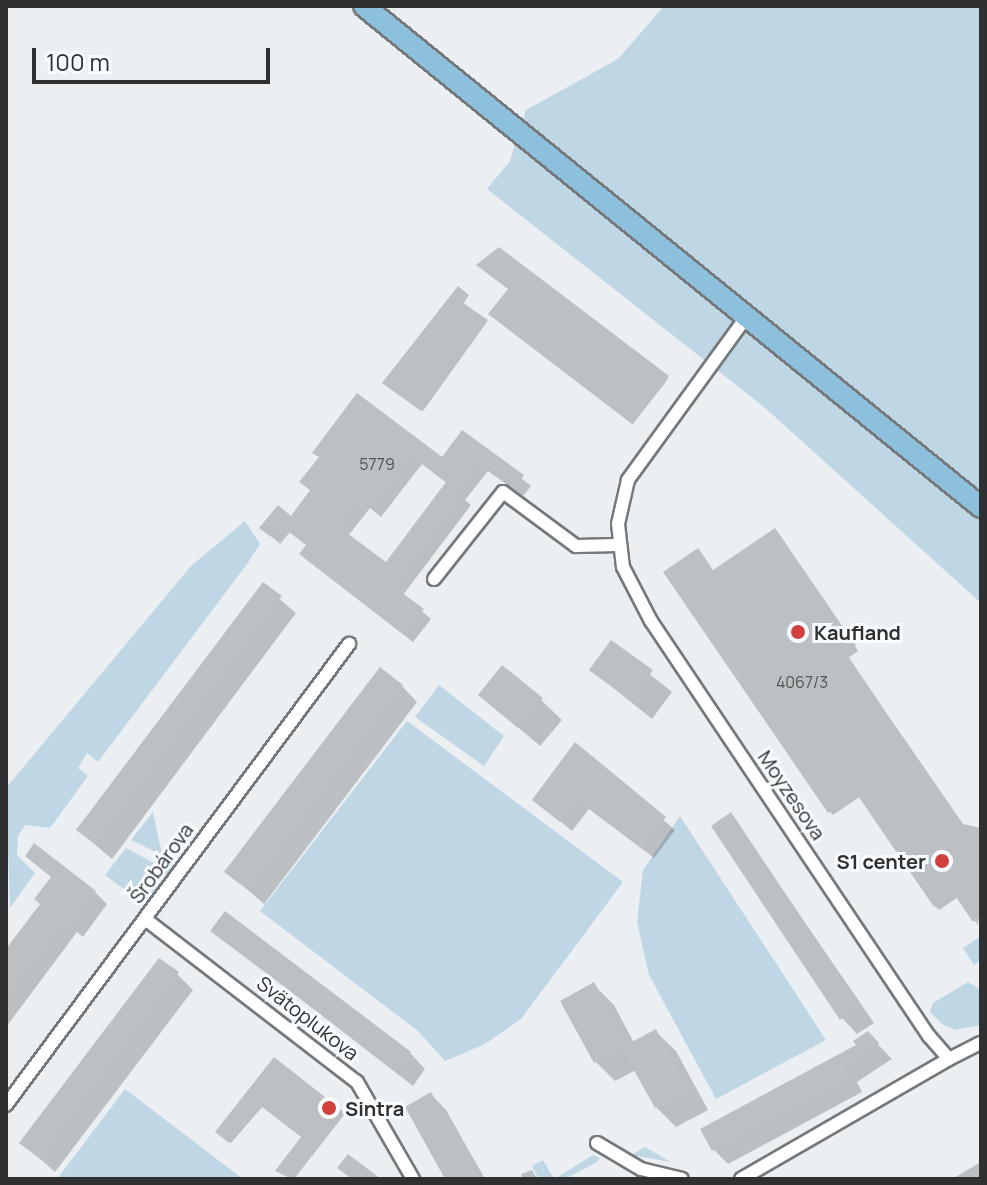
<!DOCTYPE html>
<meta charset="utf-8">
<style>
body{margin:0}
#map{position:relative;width:987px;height:1185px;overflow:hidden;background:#eceff2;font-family:Manrope,sans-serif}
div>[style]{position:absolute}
.green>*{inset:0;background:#bfd6e5}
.shadow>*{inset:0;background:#0003}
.building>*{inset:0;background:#bcc0c2}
.roads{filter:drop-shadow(2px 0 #75797b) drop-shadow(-2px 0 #75797b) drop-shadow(0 2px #75797b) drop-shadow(0 -2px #75797b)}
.minor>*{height:12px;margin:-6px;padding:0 6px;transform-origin:6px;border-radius:6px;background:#fff}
.primary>*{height:20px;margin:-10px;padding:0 10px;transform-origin:10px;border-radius:10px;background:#8cc0dc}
.dots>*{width:22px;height:22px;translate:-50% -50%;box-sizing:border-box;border:4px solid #f9fdff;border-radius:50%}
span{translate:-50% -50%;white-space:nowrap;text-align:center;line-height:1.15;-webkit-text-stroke:6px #f9fdff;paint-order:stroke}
.number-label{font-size:16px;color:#525455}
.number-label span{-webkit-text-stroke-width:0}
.poi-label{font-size:20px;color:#2e3031;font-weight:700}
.left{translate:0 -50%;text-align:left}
.right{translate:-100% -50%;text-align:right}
.street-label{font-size:20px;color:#2e3031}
.frame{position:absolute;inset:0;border:8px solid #2e3031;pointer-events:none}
.scale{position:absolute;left:32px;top:48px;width:238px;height:36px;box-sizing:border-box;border:4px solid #2e3031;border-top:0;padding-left:10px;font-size:24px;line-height:28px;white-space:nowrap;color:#2e3031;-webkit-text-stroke:6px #f9fdff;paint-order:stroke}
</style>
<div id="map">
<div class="green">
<i style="clip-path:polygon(664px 6px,981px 6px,981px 603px,764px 407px,487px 189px,510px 161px,526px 110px,618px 59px)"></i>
<i style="clip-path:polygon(245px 521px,260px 544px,247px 564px,98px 762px,87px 753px,78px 768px,88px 776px,50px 828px,25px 825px,18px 836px,17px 855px,35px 873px,10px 908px,6px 788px,191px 566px)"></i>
<i style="clip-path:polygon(439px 685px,504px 736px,484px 766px,415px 717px)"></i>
<i style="clip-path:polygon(407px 721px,623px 882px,521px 1019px,485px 1044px,445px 1061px,418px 1031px,260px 911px)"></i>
<i style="clip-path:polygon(153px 812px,162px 855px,131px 840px)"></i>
<i style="clip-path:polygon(680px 816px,826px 1040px,716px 1099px,649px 975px,637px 922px,643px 870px)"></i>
<i style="clip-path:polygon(126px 848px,154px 863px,133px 896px,105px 875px)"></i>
<i style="clip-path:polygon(169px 864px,175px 869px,150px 901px,138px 902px,163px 865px)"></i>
<i style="clip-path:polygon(981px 936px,981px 960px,974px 965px,963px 948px)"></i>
<i style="clip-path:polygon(968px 982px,981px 990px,981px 1025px,955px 1030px,942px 1024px,930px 1012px,933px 1003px)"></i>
<i style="clip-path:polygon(125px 1089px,243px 1179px,57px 1179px)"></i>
<i style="clip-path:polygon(645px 1147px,671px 1162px,631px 1155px)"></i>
<i style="clip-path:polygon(593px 1155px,600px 1158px,597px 1162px,565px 1179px,539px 1179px,532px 1166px,543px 1160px,554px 1179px)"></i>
</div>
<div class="shadow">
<i style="clip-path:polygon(499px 249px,668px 379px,633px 424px,491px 314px,511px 289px)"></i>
<i style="clip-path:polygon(468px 296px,463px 305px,487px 322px,423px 411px,385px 383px)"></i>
<i style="clip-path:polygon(evenodd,357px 395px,442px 460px,462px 432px,531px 486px,523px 496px,488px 471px,465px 500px,471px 505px,403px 595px,431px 619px,413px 642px,310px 562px,308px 546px,290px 532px,280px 544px,262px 528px,291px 518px,312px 491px,321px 458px,357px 395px,422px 464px,448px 484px,387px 564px,348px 536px,370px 508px,381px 517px,422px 464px)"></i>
<i style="clip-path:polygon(779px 534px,858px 651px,848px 658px,964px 826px,981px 830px,978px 925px,958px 897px,939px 910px,935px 906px,861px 796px,833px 815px,829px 811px,714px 572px)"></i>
<i style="clip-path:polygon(263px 585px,296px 613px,112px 859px,78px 830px)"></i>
<i style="clip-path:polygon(611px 643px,672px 692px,652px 719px,591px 670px)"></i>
<i style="clip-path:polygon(402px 686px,417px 702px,264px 904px,227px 872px)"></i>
<i style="clip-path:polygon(480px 695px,541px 700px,562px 720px,540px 746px)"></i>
<i style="clip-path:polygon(575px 745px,675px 830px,654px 858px,589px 809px,572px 831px,534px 800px)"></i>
<i style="clip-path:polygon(731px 815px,874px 1023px,857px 1034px,842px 1018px)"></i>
<i style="clip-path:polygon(27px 856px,95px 892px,107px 904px,83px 937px,77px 932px,6px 1027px,6px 953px,42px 904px,53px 878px)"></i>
<i style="clip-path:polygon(213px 931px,410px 1053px,425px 1069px,413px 1086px)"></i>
<i style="clip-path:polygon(177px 974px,193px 990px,55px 1172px,22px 1143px)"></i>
<i style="clip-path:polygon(594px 985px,614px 1005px,634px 1043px,655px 1031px,676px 1051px,708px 1110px,676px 1127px,656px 1107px,636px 1070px,615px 1081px,595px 1061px)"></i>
<i style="clip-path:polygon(868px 1034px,892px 1059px,857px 1082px,862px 1092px,728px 1164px,714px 1150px,859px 1046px)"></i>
<i style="clip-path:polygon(274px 1060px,344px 1115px,294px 1179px,278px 1171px,304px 1137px,263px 1106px,231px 1143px,218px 1132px)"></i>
<i style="clip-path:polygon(431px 1094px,446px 1110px,485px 1179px,448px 1179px)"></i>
<i style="clip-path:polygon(532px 1170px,537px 1179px,523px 1179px,521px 1174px)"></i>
</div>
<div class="building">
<i style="clip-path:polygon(499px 247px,669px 376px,632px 424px,488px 314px,508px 289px,476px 265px)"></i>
<i style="clip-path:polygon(458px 286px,469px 295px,463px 303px,488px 320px,421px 411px,382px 383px)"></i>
<i style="clip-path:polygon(evenodd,357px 393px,442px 457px,462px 430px,524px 475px,514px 489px,478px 463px,457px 491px,463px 495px,394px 587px,424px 609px,404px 635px,299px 554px,306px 545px,280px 525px,271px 537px,259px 528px,278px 505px,291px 516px,310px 490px,299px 482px,319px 457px,312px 453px,357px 393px,412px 456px,446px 482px,386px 562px,339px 527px,360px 500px,372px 509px,412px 456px)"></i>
<i style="clip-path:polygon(775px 528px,856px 646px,846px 653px,885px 711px,963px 824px,981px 828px,981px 917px,973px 922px,954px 894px,934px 907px,856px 793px,828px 813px,663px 572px,698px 548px,713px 570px)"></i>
<i style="clip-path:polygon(263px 582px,282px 596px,95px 844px,76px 830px)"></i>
<i style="clip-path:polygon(611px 640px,653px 670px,631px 701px,589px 670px)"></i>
<i style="clip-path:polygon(502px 665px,543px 698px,518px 728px,478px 695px)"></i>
<i style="clip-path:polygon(380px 667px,403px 685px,248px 890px,224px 872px)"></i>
<i style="clip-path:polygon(575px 742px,666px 817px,642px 848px,577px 800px,560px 822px,532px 800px)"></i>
<i style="clip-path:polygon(731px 812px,860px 1006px,840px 1020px,711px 826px)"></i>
<i style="clip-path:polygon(34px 843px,96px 891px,70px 926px,64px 922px,6px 999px,6px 949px,40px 904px,34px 899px,51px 877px,25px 856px)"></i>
<i style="clip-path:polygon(225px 911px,411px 1052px,396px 1071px,210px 931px)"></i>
<i style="clip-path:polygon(159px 958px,179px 972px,39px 1158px,19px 1143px)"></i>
<i style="clip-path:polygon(594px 982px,628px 1044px,656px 1029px,689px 1090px,655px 1108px,621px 1047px,594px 1063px,560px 1001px)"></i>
<i style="clip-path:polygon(868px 1031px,879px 1043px,843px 1067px,849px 1077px,712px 1151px,700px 1129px,856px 1045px,853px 1041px)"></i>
<i style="clip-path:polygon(274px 1057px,344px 1112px,292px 1179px,275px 1171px,301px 1137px,261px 1106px,229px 1143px,215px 1132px)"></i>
<i style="clip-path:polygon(431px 1092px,441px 1110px,480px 1179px,445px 1179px,405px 1107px)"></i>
<i style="clip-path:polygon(348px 1154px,381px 1179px,352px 1179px,337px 1168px)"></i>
<i style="clip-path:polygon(981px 1162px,981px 1179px,952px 1179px)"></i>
</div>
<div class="roads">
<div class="minor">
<i style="left:747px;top:316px;width:203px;rotate:126deg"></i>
<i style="left:628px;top:480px;width:45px;rotate:102.8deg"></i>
<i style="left:618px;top:524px;width:43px;rotate:83.4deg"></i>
<i style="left:623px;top:567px;width:61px;rotate:62.6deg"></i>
<i style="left:651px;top:621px;width:500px;rotate:56.2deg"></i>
<i style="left:929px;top:1036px;width:30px;rotate:49deg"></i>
<i style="left:949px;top:1059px;width:36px;rotate:-27deg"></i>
<i style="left:434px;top:579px;width:111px;rotate:-51.6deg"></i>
<i style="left:503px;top:492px;width:91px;rotate:36.5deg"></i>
<i style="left:576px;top:546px;width:42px;rotate:-1.4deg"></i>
<i style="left:145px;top:919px;width:267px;rotate:37.6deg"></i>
<i style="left:357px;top:1082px;width:112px;rotate:60deg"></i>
<i style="left:6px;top:1105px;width:575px;rotate:-53.35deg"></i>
<i style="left:597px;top:1143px;width:51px;rotate:30.6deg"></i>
<i style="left:641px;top:1169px;width:42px;rotate:13.7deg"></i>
<i style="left:741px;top:1179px;width:240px;rotate:-30deg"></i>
</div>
<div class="primary">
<i style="left:364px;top:6px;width:795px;rotate:39.08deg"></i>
</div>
</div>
<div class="dots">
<i style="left:798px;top:632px;background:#d1423e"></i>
<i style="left:942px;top:861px;background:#d1423e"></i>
<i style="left:329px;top:1108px;background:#d1423e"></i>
</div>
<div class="number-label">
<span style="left:377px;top:464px">5779</span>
<span style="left:802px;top:682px">4067/3</span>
</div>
<div class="poi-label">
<span class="left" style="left:814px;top:632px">Kaufland</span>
<span class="right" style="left:926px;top:861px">S1 center</span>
<span class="left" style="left:345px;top:1108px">Sintra</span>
</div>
<div class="street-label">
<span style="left:792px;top:795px;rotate:56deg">Moyzesova</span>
<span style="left:161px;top:863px;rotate:-54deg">Šrobárova</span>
<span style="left:308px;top:1018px;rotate:38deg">Svätoplukova</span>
</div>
<div class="frame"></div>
<div class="scale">100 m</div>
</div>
